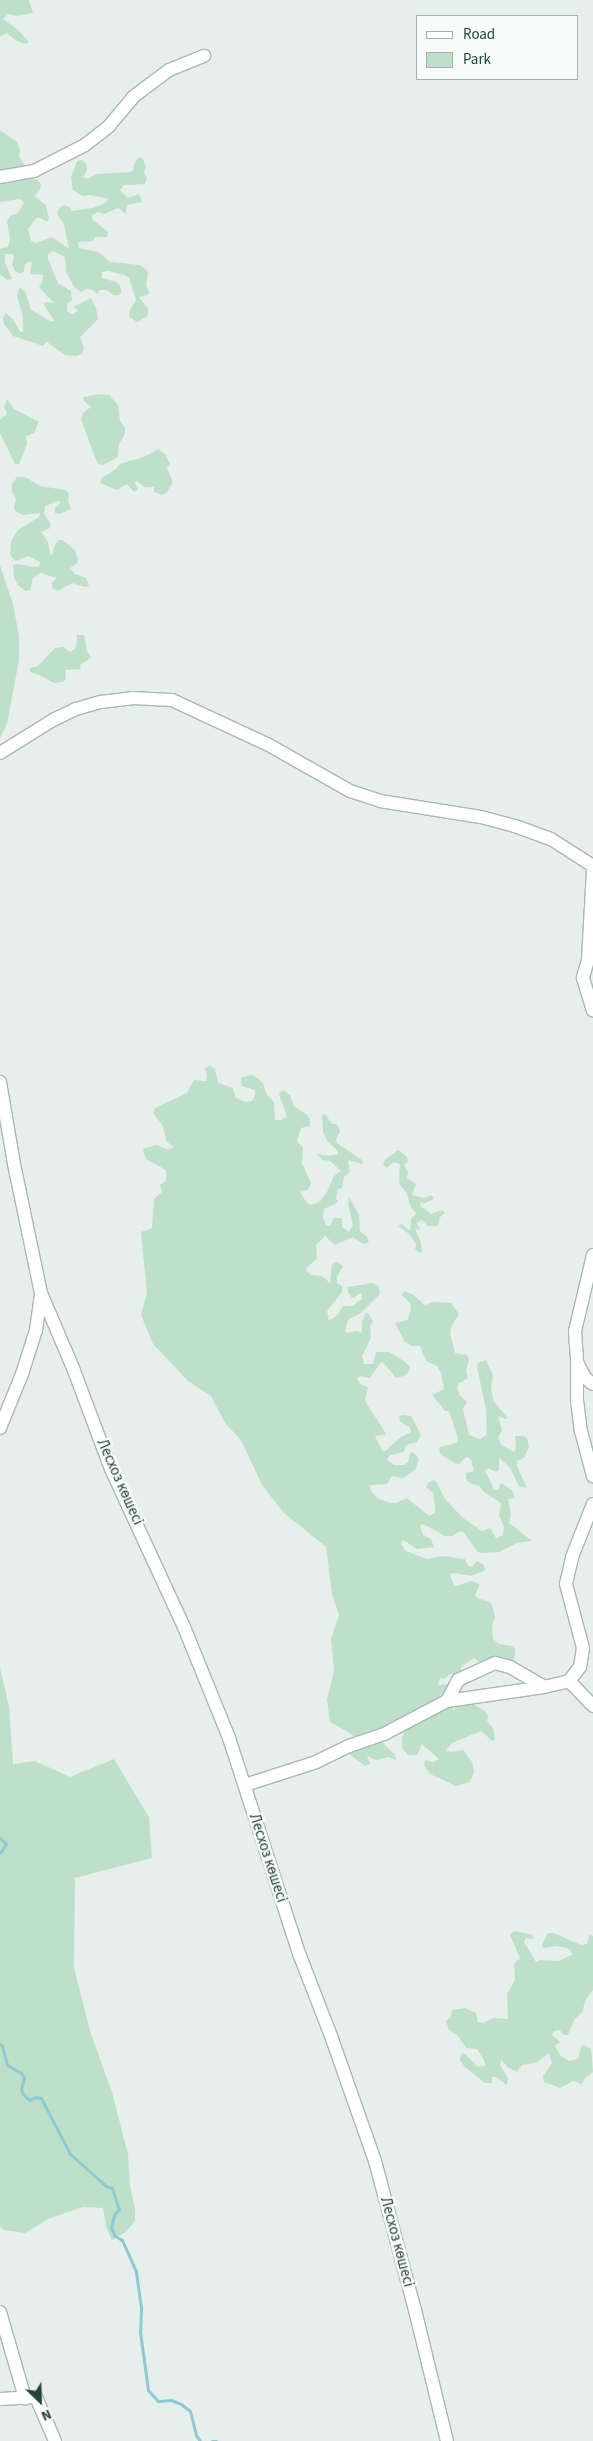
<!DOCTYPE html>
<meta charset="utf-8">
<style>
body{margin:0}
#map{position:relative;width:593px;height:2441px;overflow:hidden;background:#e6efeb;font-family:"Source Sans 3",sans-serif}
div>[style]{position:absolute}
.green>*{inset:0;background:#bfe0c8}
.stream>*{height:3px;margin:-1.5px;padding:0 1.5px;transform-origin:1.5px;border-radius:1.5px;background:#8ec9d4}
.roads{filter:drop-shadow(1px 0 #a8b8b2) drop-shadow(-1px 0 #a8b8b2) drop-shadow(0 1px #a8b8b2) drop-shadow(0 -1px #a8b8b2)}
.minor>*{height:12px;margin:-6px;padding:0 6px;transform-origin:6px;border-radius:6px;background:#fff}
span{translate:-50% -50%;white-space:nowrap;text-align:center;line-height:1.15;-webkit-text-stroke:5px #f7fbf9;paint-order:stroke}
.street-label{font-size:15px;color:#24423a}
.legend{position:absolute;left:416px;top:15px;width:162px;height:65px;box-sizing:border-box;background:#f7fbf9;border:1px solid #a3b1ad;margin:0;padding:6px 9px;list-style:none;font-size:15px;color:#24423a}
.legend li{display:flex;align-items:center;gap:10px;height:25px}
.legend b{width:25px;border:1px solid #a3b1ad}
.north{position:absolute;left:15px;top:2376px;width:50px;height:50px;-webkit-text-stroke:4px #f7fbf9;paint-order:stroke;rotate:156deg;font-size:14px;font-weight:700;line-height:20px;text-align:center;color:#24423a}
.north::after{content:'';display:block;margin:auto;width:18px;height:22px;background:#24423a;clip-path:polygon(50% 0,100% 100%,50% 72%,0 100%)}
</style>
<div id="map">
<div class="green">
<i style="clip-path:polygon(0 0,29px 0,33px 13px,17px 16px,8px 14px,3px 19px,17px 29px,29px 42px,25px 44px,17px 41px,7px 33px,0 37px,0 42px)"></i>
<i style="clip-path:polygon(0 130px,17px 142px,20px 151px,19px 157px,25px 166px,22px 180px,37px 179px,41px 184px,40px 190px,34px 196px,46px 205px,49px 218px,47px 222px,40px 218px,36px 218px,28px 229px,31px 241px,36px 243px,52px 237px,69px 249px,64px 224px,57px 214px,59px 208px,64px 205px,71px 208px,71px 211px,93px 208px,105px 203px,109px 199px,90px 195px,83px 196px,73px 190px,71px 178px,77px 161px,82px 160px,86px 164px,87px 170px,83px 177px,87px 179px,97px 174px,131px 172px,133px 170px,135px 162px,139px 157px,143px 159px,146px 167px,144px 173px,147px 178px,145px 184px,124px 185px,120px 190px,128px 198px,139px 194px,142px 202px,127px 205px,126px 214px,118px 208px,104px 214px,98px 212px,92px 215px,92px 219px,108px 232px,107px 237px,95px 237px,93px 241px,78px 242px,79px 248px,98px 252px,110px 262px,140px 265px,145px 268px,148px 273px,146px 285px,149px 292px,148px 295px,139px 297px,148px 309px,148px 316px,137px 322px,129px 317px,130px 310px,136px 300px,129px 278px,124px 275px,108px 271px,102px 272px,102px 278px,116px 282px,120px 286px,122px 292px,119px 295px,114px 295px,106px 290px,100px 290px,97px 294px,93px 290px,87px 289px,81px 292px,75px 288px,66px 272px,65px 257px,53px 251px,48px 254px,48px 259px,58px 283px,71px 291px,72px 300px,67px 304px,67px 311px,72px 314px,78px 311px,73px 307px,91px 298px,96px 308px,98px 319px,80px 337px,84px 348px,82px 354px,76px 356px,65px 355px,47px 342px,43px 346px,13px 336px,4px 324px,3px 318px,6px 313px,13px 319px,20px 332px,23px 332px,23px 317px,17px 295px,20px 287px,26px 293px,31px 310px,52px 322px,54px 320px,44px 305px,45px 302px,54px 303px,39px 287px,42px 283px,43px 275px,30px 274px,32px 262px,28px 262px,25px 265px,24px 271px,20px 274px,15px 271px,12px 265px,14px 256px,12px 254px,5px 254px,5px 262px,12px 279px,7px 280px,0 274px,0 249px,8px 247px,10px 240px,7px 221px,10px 216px,18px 213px,24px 203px,20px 199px,0 202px)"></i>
<i style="clip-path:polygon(101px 394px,109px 395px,118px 405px,120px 421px,125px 427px,125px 434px,119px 444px,118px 457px,103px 465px,98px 464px,93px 452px,81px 419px,84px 412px,91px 407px,84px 401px,83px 397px)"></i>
<i style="clip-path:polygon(7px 399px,14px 409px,39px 422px,34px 433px,26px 436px,27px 444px,19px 464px,15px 464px,0 433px,0 420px,7px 414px,4px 407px)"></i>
<i style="clip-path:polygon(158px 449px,165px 454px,170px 464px,167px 468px,173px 482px,167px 492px,162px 495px,154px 492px,154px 487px,144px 487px,137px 481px,134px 482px,138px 489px,134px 492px,127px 484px,117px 490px,100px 483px,102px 478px,116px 469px,120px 464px,146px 456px)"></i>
<i style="clip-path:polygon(17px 477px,25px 477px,40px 486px,65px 490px,69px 493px,68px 501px,71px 509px,60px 514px,55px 513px,55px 508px,61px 502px,57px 501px,45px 506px,44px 514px,51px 524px,50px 528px,41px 532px,48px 542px,50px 554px,53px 555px,54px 547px,58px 540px,62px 540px,75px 550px,78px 559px,77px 563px,70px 568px,75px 574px,86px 578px,89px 586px,85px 587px,72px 583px,60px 590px,56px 590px,52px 588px,52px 583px,57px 578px,40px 573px,33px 578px,30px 590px,25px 591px,18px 585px,14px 578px,13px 565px,17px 564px,35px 567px,39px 566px,40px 562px,28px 556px,16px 561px,12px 558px,10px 554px,11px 541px,18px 530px,39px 517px,40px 513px,23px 515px,15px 511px,14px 507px,16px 499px,12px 492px,12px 484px)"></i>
<i style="clip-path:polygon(0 565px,13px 604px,19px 636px,19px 660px,7px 724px,0 738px)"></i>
<i style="clip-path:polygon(77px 635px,84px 635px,87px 651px,91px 658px,80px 665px,81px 669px,65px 670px,66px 679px,63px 682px,54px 683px,42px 676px,30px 672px,30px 668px,38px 666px,55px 648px,64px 647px,70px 652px,73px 650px,76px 647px)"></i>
<i style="clip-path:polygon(210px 1066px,215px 1069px,218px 1083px,233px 1088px,236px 1098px,246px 1102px,252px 1101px,255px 1096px,255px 1090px,242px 1086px,241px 1080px,242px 1077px,253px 1075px,263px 1083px,267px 1095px,274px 1102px,275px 1120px,281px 1120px,287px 1117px,279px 1094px,283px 1090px,290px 1095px,294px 1106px,307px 1115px,310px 1120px,310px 1126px,301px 1128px,297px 1141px,303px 1147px,302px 1163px,311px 1183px,308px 1190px,300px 1192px,307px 1203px,311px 1205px,319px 1202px,327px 1192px,334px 1176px,341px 1171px,330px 1161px,322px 1160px,317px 1154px,330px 1156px,338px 1154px,337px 1150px,328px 1142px,323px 1132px,322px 1116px,325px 1114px,332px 1124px,337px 1124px,340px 1131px,336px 1139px,337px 1143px,362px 1160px,363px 1164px,348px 1160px,350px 1172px,344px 1177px,342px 1188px,338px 1189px,336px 1198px,338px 1202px,324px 1209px,323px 1217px,326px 1225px,330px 1226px,334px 1218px,342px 1218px,342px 1227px,349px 1232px,353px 1225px,348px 1205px,349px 1197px,359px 1215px,360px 1231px,367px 1237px,369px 1243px,363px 1244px,353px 1237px,335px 1245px,325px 1236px,316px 1245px,317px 1259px,307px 1267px,306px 1271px,311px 1275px,322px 1276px,330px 1283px,332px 1264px,337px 1262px,343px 1266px,337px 1277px,337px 1283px,342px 1286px,342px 1292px,327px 1311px,329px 1320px,337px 1316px,343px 1306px,352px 1306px,362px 1299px,361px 1293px,354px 1298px,351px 1297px,347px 1290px,348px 1287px,372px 1283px,378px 1285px,380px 1294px,361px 1313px,348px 1320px,345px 1331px,347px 1333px,356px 1331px,362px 1333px,362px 1322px,365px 1314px,368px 1313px,373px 1321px,370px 1326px,371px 1338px,362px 1356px,364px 1364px,373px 1364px,376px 1352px,389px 1352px,404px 1361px,410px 1367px,407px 1375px,396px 1378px,383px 1362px,380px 1363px,370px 1378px,361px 1376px,357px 1378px,360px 1384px,368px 1387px,365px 1401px,385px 1432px,386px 1435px,375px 1436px,382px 1450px,384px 1452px,401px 1437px,411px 1432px,410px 1427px,400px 1422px,399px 1417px,402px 1415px,411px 1416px,421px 1435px,417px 1442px,406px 1445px,404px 1452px,390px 1455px,387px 1460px,394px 1465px,404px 1465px,408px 1462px,410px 1453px,413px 1452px,419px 1459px,415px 1470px,403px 1478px,392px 1476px,387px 1484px,370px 1485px,371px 1491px,377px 1498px,390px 1503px,396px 1503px,407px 1498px,429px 1516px,435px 1513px,435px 1507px,433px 1493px,426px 1487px,429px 1482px,435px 1480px,446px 1500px,463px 1518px,482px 1531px,490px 1528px,496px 1538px,503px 1535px,504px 1527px,499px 1515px,501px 1503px,484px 1492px,479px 1486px,468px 1482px,466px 1478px,466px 1473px,474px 1471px,471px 1460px,468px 1457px,465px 1458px,459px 1464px,455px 1463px,441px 1455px,439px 1451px,440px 1447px,457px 1443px,458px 1438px,449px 1411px,445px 1411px,432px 1395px,444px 1389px,441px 1373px,437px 1366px,426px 1361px,420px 1346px,411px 1346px,404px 1341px,395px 1323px,408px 1320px,411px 1307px,410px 1303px,402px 1295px,404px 1291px,412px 1294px,425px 1305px,433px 1302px,451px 1303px,459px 1314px,452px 1325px,450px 1333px,455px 1353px,467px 1355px,469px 1359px,466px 1371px,468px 1378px,458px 1384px,457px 1388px,460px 1396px,467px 1402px,463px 1409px,469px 1435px,480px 1439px,487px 1434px,486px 1409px,477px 1367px,478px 1363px,486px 1360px,493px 1376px,491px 1389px,494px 1402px,508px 1418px,505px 1419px,498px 1416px,502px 1430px,498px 1437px,501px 1445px,514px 1452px,516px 1448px,515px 1436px,524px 1436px,527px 1438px,529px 1447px,524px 1458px,517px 1461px,517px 1466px,527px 1488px,519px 1486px,510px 1468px,499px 1457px,499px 1470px,496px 1472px,488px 1468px,485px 1470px,494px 1490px,498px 1490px,501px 1483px,512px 1490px,515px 1498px,508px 1499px,511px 1515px,509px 1523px,532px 1541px,517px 1543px,499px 1552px,482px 1553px,478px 1552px,464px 1533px,460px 1531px,453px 1536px,445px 1536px,423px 1524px,420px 1526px,423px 1535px,431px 1539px,434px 1547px,417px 1549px,403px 1540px,401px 1544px,406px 1551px,427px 1559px,443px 1556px,465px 1559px,468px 1566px,472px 1567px,477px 1561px,484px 1565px,485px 1570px,481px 1572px,471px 1576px,454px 1573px,451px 1574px,451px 1578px,455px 1586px,472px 1581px,480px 1585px,475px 1595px,477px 1598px,490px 1602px,492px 1605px,495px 1618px,492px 1625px,493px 1639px,499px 1644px,512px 1646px,515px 1649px,515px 1657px,510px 1663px,481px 1663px,474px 1658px,461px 1667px,461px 1676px,450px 1674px,445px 1679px,440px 1678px,438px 1685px,447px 1684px,451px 1687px,448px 1691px,441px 1694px,438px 1698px,455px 1710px,455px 1701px,475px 1705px,485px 1711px,488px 1716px,487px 1721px,493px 1728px,495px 1740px,492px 1741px,481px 1731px,452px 1743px,448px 1748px,446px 1751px,451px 1752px,463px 1750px,472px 1762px,474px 1772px,470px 1782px,456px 1786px,430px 1774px,424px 1765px,425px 1760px,433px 1762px,439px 1759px,422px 1744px,417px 1755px,408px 1755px,402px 1748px,402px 1738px,406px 1728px,400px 1721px,394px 1720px,388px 1725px,386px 1732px,379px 1739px,395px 1755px,396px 1760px,389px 1757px,376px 1760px,367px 1756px,370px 1764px,365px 1766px,349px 1754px,360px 1748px,353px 1735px,330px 1722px,327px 1700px,334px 1671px,331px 1639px,339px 1615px,332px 1594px,326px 1547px,283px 1512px,262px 1485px,241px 1440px,225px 1423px,211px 1396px,188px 1381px,153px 1344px,141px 1315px,147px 1293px,141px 1232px,152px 1228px,154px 1199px,162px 1192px,160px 1185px,166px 1181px,166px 1170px,146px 1159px,143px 1149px,156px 1145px,169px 1150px,174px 1147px,166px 1141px,163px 1126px,153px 1113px,155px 1108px,187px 1093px,194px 1080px,206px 1081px,207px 1075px,205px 1068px)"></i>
<i style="clip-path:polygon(398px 1150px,407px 1157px,408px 1162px,404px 1165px,408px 1172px,407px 1178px,416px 1184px,412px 1195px,424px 1198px,431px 1195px,434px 1198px,432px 1200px,425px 1203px,420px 1202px,421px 1206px,431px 1214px,442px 1210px,445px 1213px,439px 1218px,439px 1223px,437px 1226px,428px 1226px,422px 1220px,416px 1223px,419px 1227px,420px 1230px,415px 1229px,421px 1242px,422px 1252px,419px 1253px,415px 1249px,416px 1244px,409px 1234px,398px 1226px,402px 1224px,410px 1231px,411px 1219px,416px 1213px,410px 1206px,407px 1193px,399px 1184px,400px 1164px,394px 1162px,387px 1168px,383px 1165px,385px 1160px)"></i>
<i style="clip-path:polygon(0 1668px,9px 1706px,13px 1764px,35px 1761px,70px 1777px,114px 1759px,149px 1817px,152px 1858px,75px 1878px,74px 1968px,90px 2031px,112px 2092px,128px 2154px,130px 2186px,135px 2208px,135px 2221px,126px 2232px,112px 2240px,107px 2230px,103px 2208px,83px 2207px,48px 2219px,25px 2233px,4px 2230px,0 2226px)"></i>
<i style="clip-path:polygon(514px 1931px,533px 1935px,533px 1939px,526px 1938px,524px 1942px,536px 1962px,540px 1960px,559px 1961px,573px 1954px,567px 1948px,557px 1946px,543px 1948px,542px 1945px,548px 1933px,554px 1933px,581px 1945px,587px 1944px,589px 1935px,593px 1936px,593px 1990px,586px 1999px,582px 2012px,574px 2020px,568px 2035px,563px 2035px,560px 2030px,554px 2031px,552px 2035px,560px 2042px,555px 2046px,560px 2055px,569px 2061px,578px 2059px,581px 2046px,584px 2045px,591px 2049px,593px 2072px,585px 2078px,582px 2084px,573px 2081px,560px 2088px,544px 2082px,543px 2076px,552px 2063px,549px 2053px,536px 2063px,522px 2065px,517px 2072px,507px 2067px,501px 2059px,500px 2065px,508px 2078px,507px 2085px,496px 2077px,492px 2077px,492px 2083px,485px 2083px,464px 2066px,460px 2060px,461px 2054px,464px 2053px,478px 2067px,485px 2066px,485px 2062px,477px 2049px,466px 2048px,458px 2036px,449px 2030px,446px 2021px,451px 2016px,452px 2010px,465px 2008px,476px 2013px,478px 2022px,483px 2023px,494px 2018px,508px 2019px,507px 1994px,515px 1980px,514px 1964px,520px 1958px,510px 1935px)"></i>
</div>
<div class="stream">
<i style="left:0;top:1838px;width:8px;rotate:45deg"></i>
<i style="left:6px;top:1844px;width:11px;rotate:124deg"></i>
<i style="left:0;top:2044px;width:3px;rotate:45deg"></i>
<i style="left:2px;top:2046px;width:20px;rotate:75deg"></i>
<i style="left:7px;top:2065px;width:16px;rotate:30deg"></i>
<i style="left:21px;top:2073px;width:6px;rotate:59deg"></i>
<i style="left:24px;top:2078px;width:11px;rotate:105deg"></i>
<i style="left:21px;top:2089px;width:5px;rotate:68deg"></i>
<i style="left:23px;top:2094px;width:8px;rotate:45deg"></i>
<i style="left:29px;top:2100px;width:8px;rotate:-23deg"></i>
<i style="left:36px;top:2097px;width:5px;rotate:11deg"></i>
<i style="left:41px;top:2098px;width:63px;rotate:62.6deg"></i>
<i style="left:70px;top:2154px;width:48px;rotate:41.6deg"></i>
<i style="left:106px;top:2186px;width:6px;rotate:18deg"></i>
<i style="left:112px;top:2188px;width:22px;rotate:72deg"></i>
<i style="left:119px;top:2209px;width:8px;rotate:130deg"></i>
<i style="left:114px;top:2215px;width:13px;rotate:103deg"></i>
<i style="left:111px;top:2228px;width:9px;rotate:63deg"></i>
<i style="left:115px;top:2236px;width:8px;rotate:30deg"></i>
<i style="left:122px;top:2240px;width:35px;rotate:66deg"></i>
<i style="left:136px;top:2272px;width:37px;rotate:82deg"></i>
<i style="left:141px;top:2309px;width:23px;rotate:92deg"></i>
<i style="left:140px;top:2332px;width:59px;rotate:82.1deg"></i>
<i style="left:148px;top:2390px;width:15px;rotate:48deg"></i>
<i style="left:158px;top:2401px;width:13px;rotate:-4deg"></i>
<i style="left:171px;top:2400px;width:11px;rotate:22deg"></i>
<i style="left:181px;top:2404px;width:11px;rotate:38deg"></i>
<i style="left:190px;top:2411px;width:25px;rotate:76deg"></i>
<i style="left:196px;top:2435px;width:7px;rotate:56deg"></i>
<i style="left:212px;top:2441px;width:4px"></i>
</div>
<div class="roads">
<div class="minor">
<i style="left:0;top:177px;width:35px;rotate:-10deg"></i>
<i style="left:34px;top:171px;width:57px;rotate:-27deg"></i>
<i style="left:85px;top:145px;width:31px;rotate:-38deg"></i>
<i style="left:109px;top:126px;width:38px;rotate:-50deg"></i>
<i style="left:133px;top:97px;width:45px;rotate:-36.9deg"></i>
<i style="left:169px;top:70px;width:38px;rotate:-22deg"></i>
<i style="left:0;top:753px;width:62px;rotate:-31.9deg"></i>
<i style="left:53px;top:720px;width:25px;rotate:-26deg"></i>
<i style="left:76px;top:709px;width:26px;rotate:-16deg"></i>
<i style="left:101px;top:702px;width:31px;rotate:-7deg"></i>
<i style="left:132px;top:698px;width:40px;rotate:2.9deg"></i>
<i style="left:172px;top:700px;width:105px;rotate:24.9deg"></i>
<i style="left:267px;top:744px;width:95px;rotate:29.5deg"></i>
<i style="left:350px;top:791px;width:32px;rotate:18deg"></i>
<i style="left:380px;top:801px;width:102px;rotate:9deg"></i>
<i style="left:481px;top:817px;width:35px;rotate:15deg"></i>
<i style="left:515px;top:826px;width:38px;rotate:20deg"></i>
<i style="left:551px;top:839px;width:50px;rotate:32.7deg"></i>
<i style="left:593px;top:870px;width:90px;rotate:93.2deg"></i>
<i style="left:588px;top:960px;width:19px;rotate:106deg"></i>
<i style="left:583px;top:978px;width:34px;rotate:73deg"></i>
<i style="left:0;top:1082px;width:83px;rotate:80.3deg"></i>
<i style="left:14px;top:1164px;width:132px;rotate:78.2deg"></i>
<i style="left:41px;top:1293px;width:82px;rotate:66.9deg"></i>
<i style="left:73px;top:1368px;width:108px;rotate:69.4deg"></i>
<i style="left:111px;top:1469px;width:174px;rotate:65.2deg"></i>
<i style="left:184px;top:1627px;width:120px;rotate:67.9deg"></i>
<i style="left:229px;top:1738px;width:229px;rotate:72deg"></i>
<i style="left:300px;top:1956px;width:86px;rotate:68.8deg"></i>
<i style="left:331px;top:2036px;width:133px;rotate:70.6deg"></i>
<i style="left:375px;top:2161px;width:154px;rotate:75deg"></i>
<i style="left:415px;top:2310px;width:135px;rotate:76.3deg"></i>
<i style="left:593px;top:1255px;width:78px;rotate:103.3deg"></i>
<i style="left:575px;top:1331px;width:31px;rotate:86deg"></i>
<i style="left:577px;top:1362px;width:18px;rotate:63deg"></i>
<i style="left:585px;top:1378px;width:10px;rotate:37deg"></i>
<i style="left:577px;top:1364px;width:36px;rotate:90deg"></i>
<i style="left:577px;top:1400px;width:31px;rotate:83deg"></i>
<i style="left:581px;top:1431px;width:47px;rotate:75.1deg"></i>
<i style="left:0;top:1428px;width:58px;rotate:-67.8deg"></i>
<i style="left:22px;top:1374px;width:46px;rotate:-72.3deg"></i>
<i style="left:36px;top:1330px;width:37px;rotate:-82deg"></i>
<i style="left:569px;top:1681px;width:35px;rotate:46deg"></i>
<i style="left:447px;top:1701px;width:24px;rotate:-62deg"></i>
<i style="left:458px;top:1680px;width:41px;rotate:-24.7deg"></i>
<i style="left:495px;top:1663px;width:16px;rotate:15deg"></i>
<i style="left:510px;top:1667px;width:39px;rotate:30deg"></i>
<i style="left:245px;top:1785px;width:75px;rotate:-17.9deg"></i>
<i style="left:316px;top:1762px;width:37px;rotate:-26deg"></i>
<i style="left:349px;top:1746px;width:39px;rotate:-19deg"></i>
<i style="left:386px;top:1733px;width:69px;rotate:-27.7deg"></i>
<i style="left:447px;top:1701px;width:98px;rotate:-8.2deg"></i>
<i style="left:544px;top:1687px;width:26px;rotate:-13deg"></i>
<i style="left:569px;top:1681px;width:18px;rotate:-52deg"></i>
<i style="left:580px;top:1667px;width:19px;rotate:-81deg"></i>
<i style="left:583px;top:1648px;width:66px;rotate:-104.9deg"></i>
<i style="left:566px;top:1584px;width:28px;rotate:-77deg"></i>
<i style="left:572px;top:1557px;width:57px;rotate:-68.4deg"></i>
<i style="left:0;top:2312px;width:90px;rotate:73.8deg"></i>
<i style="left:0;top:2399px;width:36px;rotate:-3deg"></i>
<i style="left:36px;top:2397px;width:48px;rotate:66.6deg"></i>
</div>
</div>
<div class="street-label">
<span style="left:120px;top:1482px;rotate:66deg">Лесхоз көшесі</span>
<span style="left:268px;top:1858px;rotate:72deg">Лесхоз көшесі</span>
<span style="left:397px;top:2242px;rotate:75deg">Лесхоз көшесі</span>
</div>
<ul class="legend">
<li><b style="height:6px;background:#fff"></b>Road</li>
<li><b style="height:14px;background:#bfe0c8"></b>Park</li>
</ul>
<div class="north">N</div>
</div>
